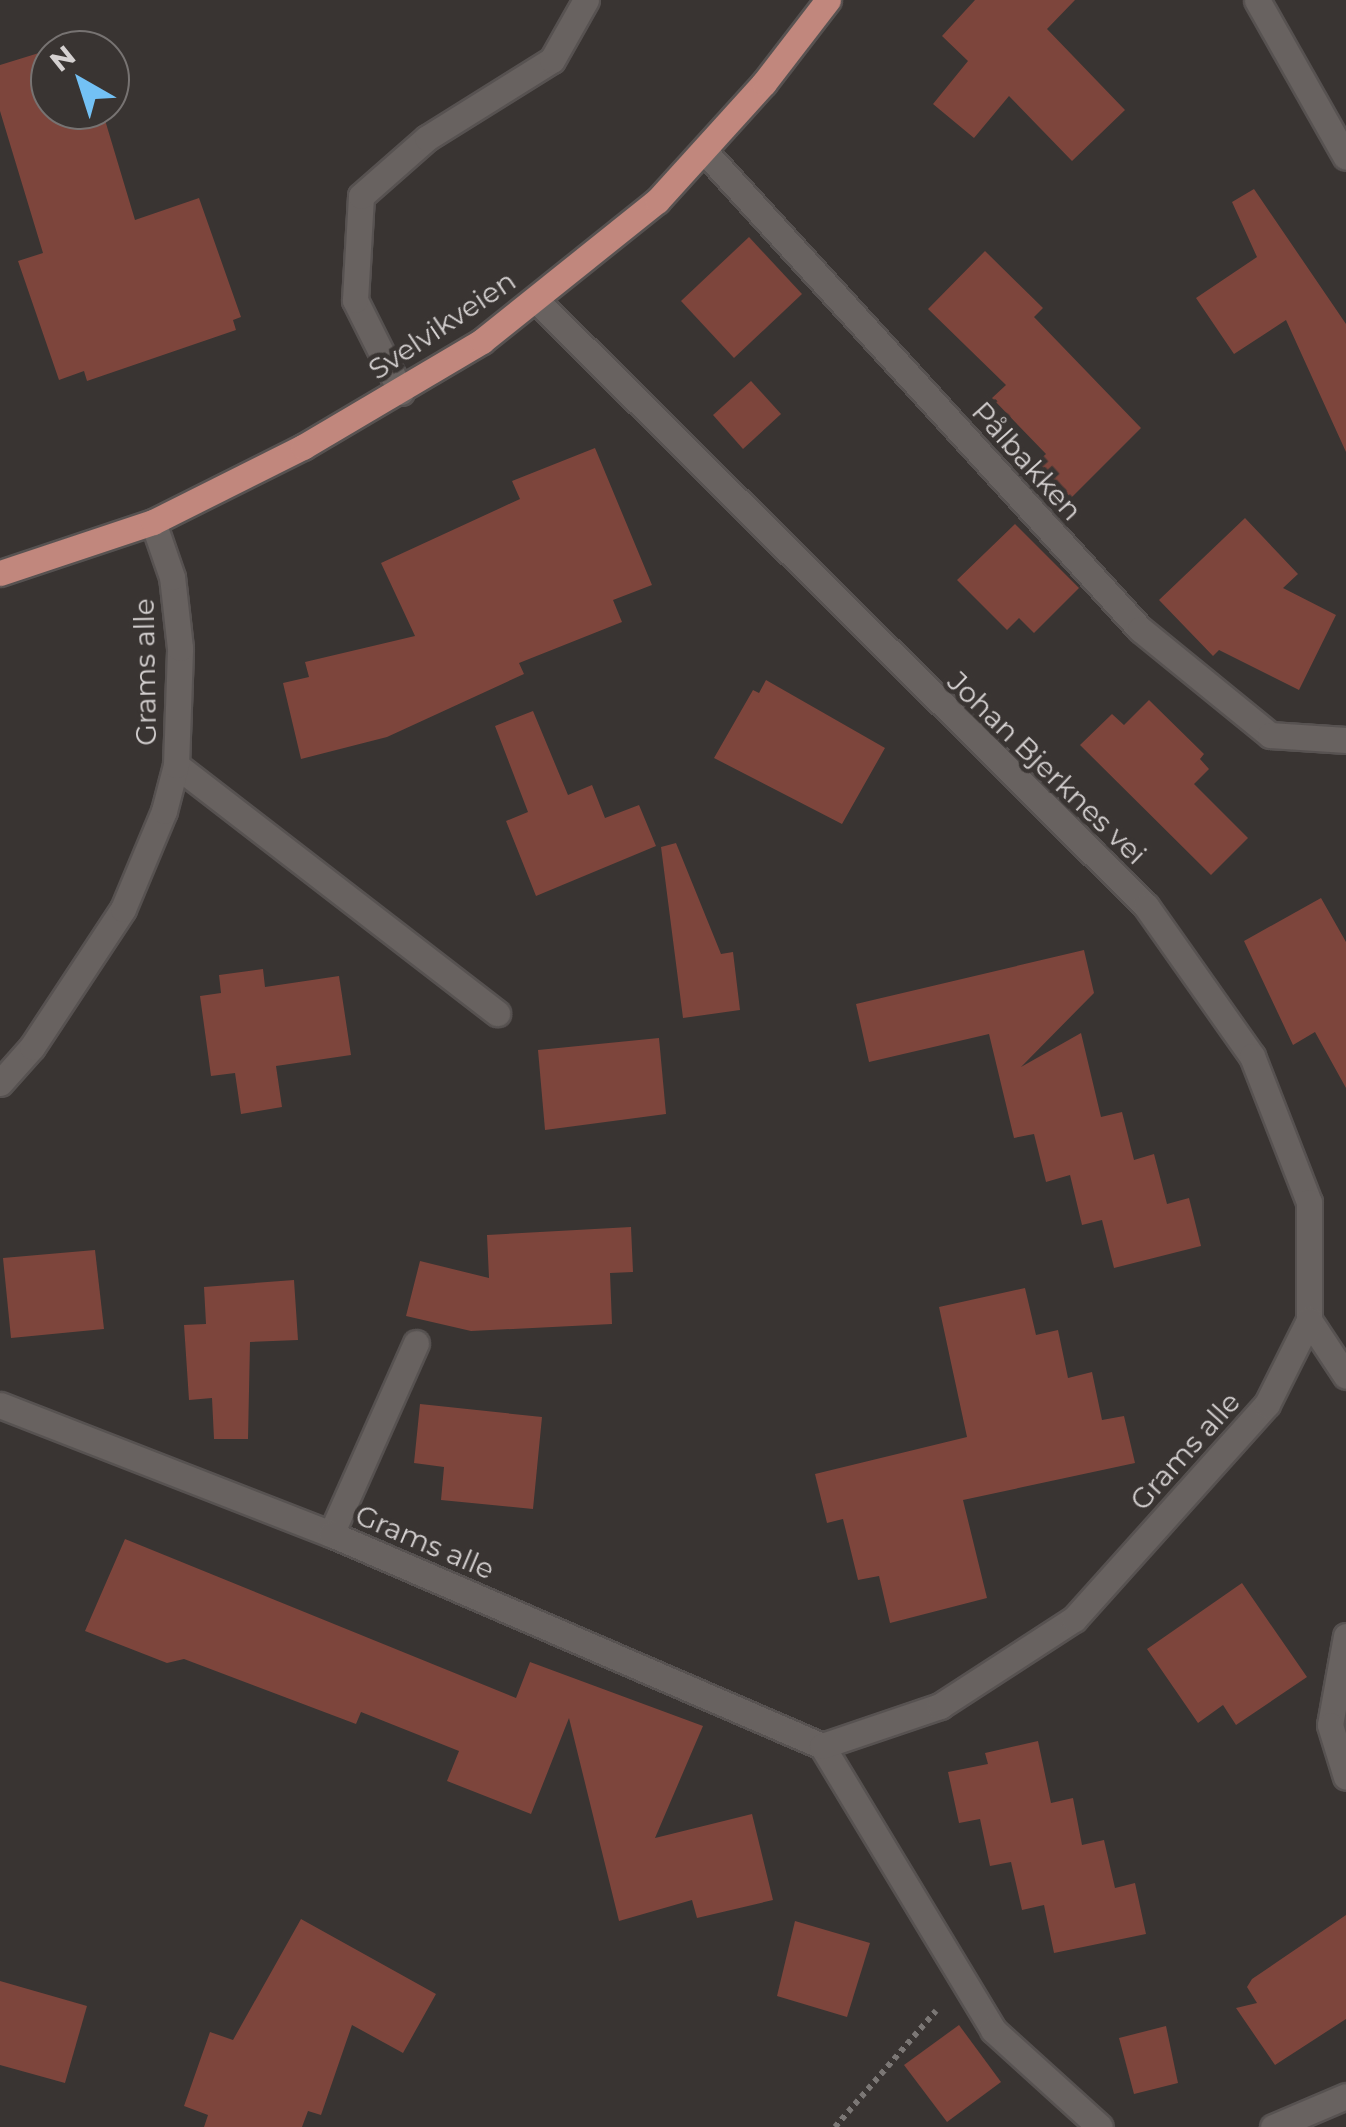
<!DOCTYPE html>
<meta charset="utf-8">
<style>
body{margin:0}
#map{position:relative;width:1346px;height:2127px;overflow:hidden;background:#393432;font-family:Montserrat,sans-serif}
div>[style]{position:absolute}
.building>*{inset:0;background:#7d453c}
.path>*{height:6px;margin-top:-3px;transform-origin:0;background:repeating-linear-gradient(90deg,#7b7775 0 5px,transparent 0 10px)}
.roads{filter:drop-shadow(2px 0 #575251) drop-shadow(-2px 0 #575251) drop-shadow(0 2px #575251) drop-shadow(0 -2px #575251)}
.service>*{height:25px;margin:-12.5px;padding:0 12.5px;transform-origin:12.5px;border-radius:12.5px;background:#686260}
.minor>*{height:25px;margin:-12.5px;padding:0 12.5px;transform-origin:12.5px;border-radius:12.5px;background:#686260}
.primary>*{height:25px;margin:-12.5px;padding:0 12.5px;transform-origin:12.5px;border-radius:12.5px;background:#c1877d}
span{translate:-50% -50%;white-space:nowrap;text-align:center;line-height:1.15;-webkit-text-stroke:9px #393432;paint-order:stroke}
.street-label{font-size:28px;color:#d5d1d1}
.north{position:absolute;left:30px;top:30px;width:100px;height:100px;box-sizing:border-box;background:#393432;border:2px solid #777372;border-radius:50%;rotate:321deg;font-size:28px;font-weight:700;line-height:40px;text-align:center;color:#d5d1d1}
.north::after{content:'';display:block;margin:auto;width:35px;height:45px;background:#73c1f5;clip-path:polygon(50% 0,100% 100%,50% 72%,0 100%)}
</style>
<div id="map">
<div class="building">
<i style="clip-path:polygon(975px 0,1075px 0,1047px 29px,1125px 110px,1072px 161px,1009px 96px,974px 138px,933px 104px,968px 61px,942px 36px)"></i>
<i style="clip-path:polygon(81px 40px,84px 50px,50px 50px,50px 110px,102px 110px,135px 220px,199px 198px,241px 317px,233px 320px,236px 330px,87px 381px,84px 371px,59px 380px,18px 261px,43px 253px,0 111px,0 65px)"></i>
<i style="clip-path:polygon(1254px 189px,1346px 324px,1346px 452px,1286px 320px,1234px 354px,1196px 298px,1257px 257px,1232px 202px)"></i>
<i style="clip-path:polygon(749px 237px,802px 294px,734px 358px,681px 301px)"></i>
<i style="clip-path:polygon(985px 251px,1043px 308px,1034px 317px,1141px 428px,1071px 498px,1037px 462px,1046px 454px,992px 398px,1006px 385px,928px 309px)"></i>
<i style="clip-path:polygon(751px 381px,781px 414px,743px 449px,713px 415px)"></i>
<i style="clip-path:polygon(595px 448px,652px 585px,613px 600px,622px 622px,519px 663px,524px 674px,387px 737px,301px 759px,283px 683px,309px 677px,305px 662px,415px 636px,381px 563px,520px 499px,512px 481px)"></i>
<i style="clip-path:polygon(1245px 518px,1298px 574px,1283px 588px,1336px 615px,1299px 690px,1219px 650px,1213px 656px,1159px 600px)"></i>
<i style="clip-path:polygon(1015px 524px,1079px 588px,1034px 633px,1019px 618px,1007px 630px,957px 580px)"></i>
<i style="clip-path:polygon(766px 680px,885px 748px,842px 824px,714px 758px,753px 690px,759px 693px)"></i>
<i style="clip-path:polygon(1149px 700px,1204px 754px,1200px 759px,1209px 769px,1194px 784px,1248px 838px,1211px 875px,1080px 745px,1112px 714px,1124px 725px)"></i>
<i style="clip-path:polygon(533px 711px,568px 795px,592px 785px,605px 818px,639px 805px,656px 846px,536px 896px,506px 821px,528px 812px,495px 726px)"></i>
<i style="clip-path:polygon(676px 843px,721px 954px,733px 952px,740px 1010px,683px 1018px,661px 847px)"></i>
<i style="clip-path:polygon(1321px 898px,1346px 942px,1346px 1088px,1315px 1032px,1293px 1045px,1244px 941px)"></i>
<i style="clip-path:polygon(1084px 950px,1094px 993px,1021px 1067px,1081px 1033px,1101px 1117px,1122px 1112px,1134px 1160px,1154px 1154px,1167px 1204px,1189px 1198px,1201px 1246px,1114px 1268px,1102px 1220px,1082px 1225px,1070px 1175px,1046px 1182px,1034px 1134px,1014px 1138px,989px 1034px,869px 1062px,856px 1004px)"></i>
<i style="clip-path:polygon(263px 969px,265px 987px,339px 976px,351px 1055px,276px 1066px,282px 1107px,241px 1114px,235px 1073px,211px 1076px,200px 996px,221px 993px,219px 975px)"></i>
<i style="clip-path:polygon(659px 1038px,666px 1114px,545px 1130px,538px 1050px)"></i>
<i style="clip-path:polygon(631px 1227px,633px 1272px,610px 1273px,612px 1324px,471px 1331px,406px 1316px,420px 1261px,489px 1278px,487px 1235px)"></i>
<i style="clip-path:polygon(95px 1250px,104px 1329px,11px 1338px,3px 1258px)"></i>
<i style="clip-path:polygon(294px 1280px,298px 1340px,250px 1342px,248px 1439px,214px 1439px,212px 1398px,189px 1400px,184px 1325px,206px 1324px,204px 1287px)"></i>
<i style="clip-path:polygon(1025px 1288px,1036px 1335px,1058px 1330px,1068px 1378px,1092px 1372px,1102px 1420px,1124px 1416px,1135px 1463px,963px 1500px,987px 1598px,890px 1623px,879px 1576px,858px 1580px,843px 1519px,827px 1523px,815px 1474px,967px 1437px,939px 1307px)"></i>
<i style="clip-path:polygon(420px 1404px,542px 1417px,533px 1509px,441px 1500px,444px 1467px,414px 1463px)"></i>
<i style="clip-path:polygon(125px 1539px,516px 1698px,530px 1662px,703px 1726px,655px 1838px,752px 1814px,773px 1900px,697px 1918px,692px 1900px,619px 1921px,569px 1718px,531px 1814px,447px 1781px,459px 1751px,361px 1712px,356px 1724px,184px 1659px,167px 1663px,85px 1631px)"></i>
<i style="clip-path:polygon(1242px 1583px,1307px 1677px,1236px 1725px,1223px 1705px,1198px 1723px,1147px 1649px)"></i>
<i style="clip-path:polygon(1038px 1741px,1051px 1803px,1073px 1798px,1082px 1845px,1104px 1840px,1115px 1888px,1135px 1883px,1146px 1934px,1054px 1953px,1044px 1905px,1022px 1910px,1011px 1862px,990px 1866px,980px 1819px,959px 1823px,948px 1772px,988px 1764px,985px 1753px)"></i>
<i style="clip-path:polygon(1346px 1915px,1346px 2019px,1275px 2065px,1236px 2008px,1257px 2003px,1247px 1987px,1252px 1979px)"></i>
<i style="clip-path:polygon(301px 1919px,436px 1994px,403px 2053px,352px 2025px,321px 2115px,308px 2111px,302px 2127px,204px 2127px,208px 2115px,184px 2106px,210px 2032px,233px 2040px)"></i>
<i style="clip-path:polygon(795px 1921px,870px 1943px,847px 2017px,777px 1996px)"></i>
<i style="clip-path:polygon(0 1981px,87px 2006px,65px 2083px,0 2065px)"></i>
<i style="clip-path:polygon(959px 2025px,1001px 2082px,947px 2122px,904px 2065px)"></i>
<i style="clip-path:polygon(1166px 2026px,1178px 2083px,1134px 2094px,1119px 2038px)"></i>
</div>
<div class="path">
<i style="left:835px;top:2127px;width:154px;rotate:-49deg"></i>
</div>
<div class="roads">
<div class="service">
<i style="left:401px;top:392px;width:103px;rotate:-116.6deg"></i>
<i style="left:355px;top:300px;width:104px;rotate:-86.7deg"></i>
<i style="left:361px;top:196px;width:88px;rotate:-41.3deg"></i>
<i style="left:427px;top:138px;width:147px;rotate:-32deg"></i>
<i style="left:552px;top:60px;width:69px;rotate:-60.5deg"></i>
<i style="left:176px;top:765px;width:406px;rotate:37.7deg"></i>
<i style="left:331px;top:1534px;width:209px;rotate:-66deg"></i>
</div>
<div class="minor">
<i style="left:1257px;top:0;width:180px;rotate:60.5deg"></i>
<i style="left:705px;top:152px;width:646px;rotate:47.64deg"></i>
<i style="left:1140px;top:629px;width:168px;rotate:39.2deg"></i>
<i style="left:1270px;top:735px;width:76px;rotate:3.8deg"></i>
<i style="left:536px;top:300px;width:860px;rotate:44.81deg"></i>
<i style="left:1146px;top:906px;width:184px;rotate:54.8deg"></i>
<i style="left:1252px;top:1056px;width:157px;rotate:68.7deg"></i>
<i style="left:1309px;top:1202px;width:118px;rotate:90deg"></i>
<i style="left:1309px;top:1320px;width:67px;rotate:56.5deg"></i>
<i style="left:0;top:1083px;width:48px;rotate:-48.4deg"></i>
<i style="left:32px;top:1047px;width:165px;rotate:-56.6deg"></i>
<i style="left:123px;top:909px;width:106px;rotate:-67.3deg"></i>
<i style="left:164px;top:811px;width:48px;rotate:-75.4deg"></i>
<i style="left:176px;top:765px;width:117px;rotate:-88deg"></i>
<i style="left:180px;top:648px;width:71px;rotate:-96.4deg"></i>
<i style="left:172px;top:577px;width:58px;rotate:-109.1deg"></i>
<i style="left:0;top:1405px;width:355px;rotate:21.3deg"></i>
<i style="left:331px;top:1534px;width:535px;rotate:23.35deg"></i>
<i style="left:822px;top:1746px;width:332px;rotate:58.9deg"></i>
<i style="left:993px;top:2030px;width:144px;rotate:42.2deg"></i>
<i style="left:1346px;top:1636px;width:90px;rotate:100.2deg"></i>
<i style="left:1330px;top:1725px;width:54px;rotate:72.9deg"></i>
<i style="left:822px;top:1746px;width:125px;rotate:-18.7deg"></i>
<i style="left:940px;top:1706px;width:160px;rotate:-33deg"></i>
<i style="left:1074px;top:1619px;width:289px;rotate:-48.1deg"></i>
<i style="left:1267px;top:1404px;width:94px;rotate:-63.4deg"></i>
<i style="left:1273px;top:2127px;width:79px;rotate:-23deg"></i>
</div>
<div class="primary">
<i style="left:0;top:573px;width:161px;rotate:-18.4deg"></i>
<i style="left:153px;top:522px;width:168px;rotate:-26.6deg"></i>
<i style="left:303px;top:447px;width:208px;rotate:-30.6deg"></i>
<i style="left:482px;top:341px;width:224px;rotate:-38.7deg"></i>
<i style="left:657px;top:201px;width:159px;rotate:-47.8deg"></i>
<i style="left:764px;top:83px;width:105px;rotate:-52.4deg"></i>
</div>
</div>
<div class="street-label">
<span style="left:442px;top:325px;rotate:-34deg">Svelvikveien</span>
<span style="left:1027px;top:461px;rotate:48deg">Pålbakken</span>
<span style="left:145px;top:672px;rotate:-91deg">Grams alle</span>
<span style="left:1047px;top:768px;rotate:44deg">Johan Bjerknes vei</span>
<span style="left:1185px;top:1451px;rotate:-48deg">Grams alle</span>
<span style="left:425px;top:1542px;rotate:23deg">Grams alle</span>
</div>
<div class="north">N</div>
</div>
